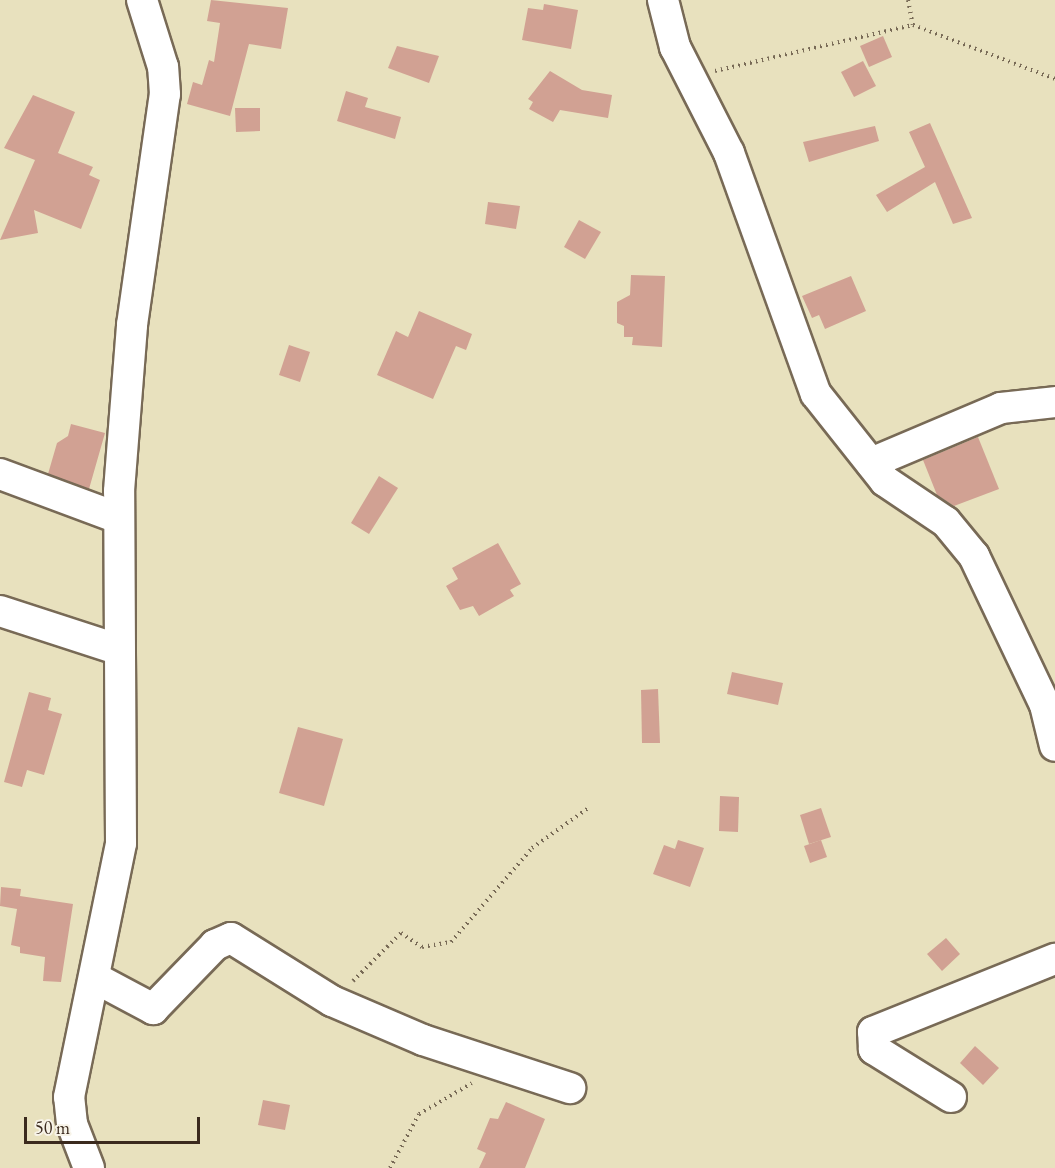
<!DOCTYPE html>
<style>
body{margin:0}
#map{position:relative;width:1055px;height:1168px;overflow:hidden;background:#e8e1be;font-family:"EB Garamond",serif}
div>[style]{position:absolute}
.building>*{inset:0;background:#d1a193}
.path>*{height:4px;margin-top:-2px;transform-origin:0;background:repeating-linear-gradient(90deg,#786a56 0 1.5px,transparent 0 6px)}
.roads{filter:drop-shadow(2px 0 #786a56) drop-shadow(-2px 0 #786a56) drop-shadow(0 2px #786a56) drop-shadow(0 -2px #786a56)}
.minor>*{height:30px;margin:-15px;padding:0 15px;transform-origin:15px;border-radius:15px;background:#fff}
span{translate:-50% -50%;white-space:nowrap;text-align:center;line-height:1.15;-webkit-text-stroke:6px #f7f3e8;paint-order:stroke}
.scale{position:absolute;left:24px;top:1117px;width:176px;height:27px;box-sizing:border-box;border:3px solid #3b2a1e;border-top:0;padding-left:8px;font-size:18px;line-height:21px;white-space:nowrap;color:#3b2a1e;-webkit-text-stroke:4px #f7f3e8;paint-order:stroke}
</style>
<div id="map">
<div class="building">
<i style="clip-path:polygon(211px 0,288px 8px,281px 49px,249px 44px,230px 116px,187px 104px,193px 82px,202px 85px,209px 60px,214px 62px,220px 23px,207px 21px)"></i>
<i style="clip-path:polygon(544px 4px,578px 10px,571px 49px,522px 40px,528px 8px,543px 10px)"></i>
<i style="clip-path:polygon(883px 36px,892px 57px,869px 67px,860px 46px)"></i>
<i style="clip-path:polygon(397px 46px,439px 56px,429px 83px,388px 68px)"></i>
<i style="clip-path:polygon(863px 61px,876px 86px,854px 97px,841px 72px)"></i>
<i style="clip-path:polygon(550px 71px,582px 90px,612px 95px,608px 118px,560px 110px,553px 122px,529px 109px,533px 102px,528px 99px)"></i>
<i style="clip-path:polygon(346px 91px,368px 98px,365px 107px,401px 117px,395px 139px,337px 121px)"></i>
<i style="clip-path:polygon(33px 95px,75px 112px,58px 153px,93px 167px,89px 175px,100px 180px,81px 229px,34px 210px,38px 233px,0 240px,35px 160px,4px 148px)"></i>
<i style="clip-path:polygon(235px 108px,260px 108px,260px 131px,236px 132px)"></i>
<i style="clip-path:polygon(930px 123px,972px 218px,953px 224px,935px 182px,887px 212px,876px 195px,925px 167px,909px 132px)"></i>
<i style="clip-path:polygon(875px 126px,879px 141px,809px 162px,803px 142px)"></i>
<i style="clip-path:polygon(488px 202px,520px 206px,516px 229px,485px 224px)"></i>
<i style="clip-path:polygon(579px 220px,601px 232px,585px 259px,564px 247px)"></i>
<i style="clip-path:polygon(631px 275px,665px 276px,662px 347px,632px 345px,633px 337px,624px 337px,624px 326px,617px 323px,617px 302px,630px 295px)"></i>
<i style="clip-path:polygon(851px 276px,866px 311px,825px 329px,819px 315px,812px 318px,802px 296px)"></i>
<i style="clip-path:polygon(419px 311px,472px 334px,466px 350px,456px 346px,433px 399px,377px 375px,396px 331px,408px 337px)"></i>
<i style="clip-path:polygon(289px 345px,310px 352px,300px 382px,279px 375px)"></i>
<i style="clip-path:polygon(71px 424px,105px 433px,89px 489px,48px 474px,57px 443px,68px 436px)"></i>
<i style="clip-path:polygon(978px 437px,999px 489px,954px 506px,937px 495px,923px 460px)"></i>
<i style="clip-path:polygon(379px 476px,398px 488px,369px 534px,351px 523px)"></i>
<i style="clip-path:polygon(498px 543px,521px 584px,510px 590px,514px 596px,479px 616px,473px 606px,460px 610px,446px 586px,458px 579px,452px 568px)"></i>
<i style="clip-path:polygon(732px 672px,783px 683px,778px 705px,727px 694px)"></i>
<i style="clip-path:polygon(658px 689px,660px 743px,642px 743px,641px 690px)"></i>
<i style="clip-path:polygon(29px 692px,51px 698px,48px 710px,62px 714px,44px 775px,27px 770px,22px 787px,4px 782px)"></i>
<i style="clip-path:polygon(298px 727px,343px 739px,324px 806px,279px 793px)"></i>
<i style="clip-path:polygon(720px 796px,739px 797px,738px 832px,719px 831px)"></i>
<i style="clip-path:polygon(821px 808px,831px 837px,809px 844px,800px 815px)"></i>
<i style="clip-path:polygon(678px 840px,704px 848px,690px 887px,653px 874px,664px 845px,675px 849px)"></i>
<i style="clip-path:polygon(821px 840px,827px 857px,810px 863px,804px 846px)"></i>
<i style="clip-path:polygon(1px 887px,21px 889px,20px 896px,73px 904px,61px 982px,43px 981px,45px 957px,20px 953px,20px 947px,11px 945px,17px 909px,0 906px)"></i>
<i style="clip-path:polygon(946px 938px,960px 954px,942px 971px,927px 954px)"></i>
<i style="clip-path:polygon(975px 1046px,999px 1068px,983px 1085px,960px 1063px)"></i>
<i style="clip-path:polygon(263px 1100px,290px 1105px,285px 1130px,258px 1125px)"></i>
<i style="clip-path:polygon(506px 1102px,545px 1119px,525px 1168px,479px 1168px,486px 1153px,477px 1149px,490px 1118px,498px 1119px)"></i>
</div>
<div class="path">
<i style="left:908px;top:0;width:25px;rotate:79deg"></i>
<i style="left:913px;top:25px;width:152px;rotate:20.8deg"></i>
<i style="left:715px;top:71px;width:203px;rotate:-13.1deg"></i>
<i style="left:353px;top:981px;width:68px;rotate:-45deg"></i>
<i style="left:401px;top:933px;width:25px;rotate:34deg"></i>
<i style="left:422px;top:947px;width:29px;rotate:-10deg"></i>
<i style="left:451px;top:942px;width:124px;rotate:-49.2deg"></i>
<i style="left:532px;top:848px;width:71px;rotate:-35.3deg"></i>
<i style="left:390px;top:1168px;width:61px;rotate:-61.8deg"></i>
<i style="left:419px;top:1114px;width:61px;rotate:-30.3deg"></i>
</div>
<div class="roads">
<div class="minor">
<i style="left:663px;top:0;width:49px;rotate:75.7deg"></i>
<i style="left:675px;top:47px;width:119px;rotate:63deg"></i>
<i style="left:729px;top:153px;width:256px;rotate:70.2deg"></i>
<i style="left:816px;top:394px;width:111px;rotate:51.6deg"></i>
<i style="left:885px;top:481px;width:73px;rotate:33.9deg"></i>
<i style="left:946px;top:522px;width:44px;rotate:50.5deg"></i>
<i style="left:974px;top:556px;width:165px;rotate:64.5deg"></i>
<i style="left:1045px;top:705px;width:42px;rotate:76.3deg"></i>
<i style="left:871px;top:463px;width:141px;rotate:-22.9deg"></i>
<i style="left:1001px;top:408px;width:54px;rotate:-6.3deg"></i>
<i style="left:0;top:474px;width:126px;rotate:20.4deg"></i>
<i style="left:0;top:611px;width:123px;rotate:18deg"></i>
<i style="left:95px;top:978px;width:66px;rotate:28.1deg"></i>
<i style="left:153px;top:1009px;width:89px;rotate:-45.9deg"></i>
<i style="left:215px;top:945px;width:17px;rotate:-24deg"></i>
<i style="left:231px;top:938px;width:119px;rotate:32deg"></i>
<i style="left:332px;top:1001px;width:99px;rotate:23.2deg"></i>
<i style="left:423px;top:1040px;width:155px;rotate:18.1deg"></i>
<i style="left:951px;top:1097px;width:91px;rotate:-148.1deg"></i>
<i style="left:874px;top:1049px;width:17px;rotate:-93deg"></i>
<i style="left:873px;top:1032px;width:196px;rotate:-21.9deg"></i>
<i style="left:89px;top:1168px;width:47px;rotate:-111.1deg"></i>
<i style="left:72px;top:1124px;width:27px;rotate:-96deg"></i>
<i style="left:69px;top:1097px;width:259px;rotate:-78.4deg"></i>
<i style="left:121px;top:843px;width:352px;rotate:-90.3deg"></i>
<i style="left:119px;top:491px;width:167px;rotate:-85.5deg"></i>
<i style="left:132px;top:325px;width:233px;rotate:-81.9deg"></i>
<i style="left:165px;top:94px;width:27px;rotate:-94deg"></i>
<i style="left:163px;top:67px;width:70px;rotate:-107.4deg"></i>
</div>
</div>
<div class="scale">50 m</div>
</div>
